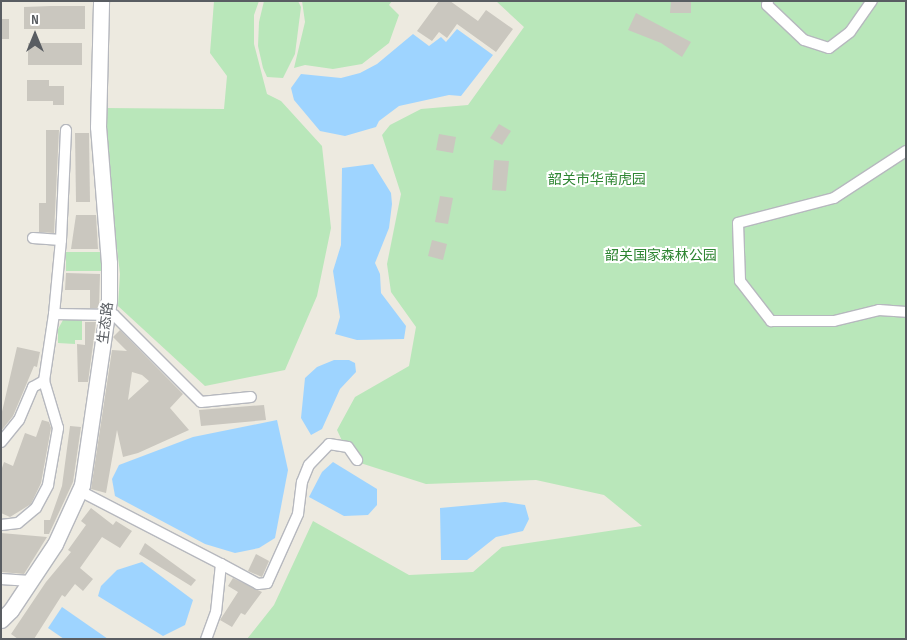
<!DOCTYPE html>
<meta charset="utf-8">
<style>
body{margin:0}
#map{position:relative;width:907px;height:640px;overflow:hidden;background:#edeae0;font-family:"Sofia Sans Condensed","Noto Sans SC",sans-serif}
div>[style]{position:absolute}
.green>*{inset:0;background:#b9e7ba}
.water>*{inset:0;background:#9ed4ff}
.building>*{inset:0;background:#cac7bf}
.roads{filter:drop-shadow(1px 0 #b6b8be) drop-shadow(-1px 0 #b6b8be) drop-shadow(0 1px #b6b8be) drop-shadow(0 -1px #b6b8be)}
.street>*{height:10px;margin:-5px;padding:0 5px;transform-origin:5px;border-radius:5px;background:#fff}
.secondary>*{height:15px;margin:-7.5px;padding:0 7.5px;transform-origin:7.5px;border-radius:7.5px;background:#fff}
span{translate:-50% -50%;white-space:nowrap;text-align:center;line-height:1.15;-webkit-text-stroke:4px #fff;paint-order:stroke}
.park-label{font-size:14px;color:#2e8532}
.street-label{font-size:14px;color:#595d62}
.frame{position:absolute;inset:0;border:2px solid #595d62;pointer-events:none}
.north{position:absolute;left:10px;top:10px;width:50px;height:50px;-webkit-text-stroke:4px #fff;paint-order:stroke;rotate:0deg;font-size:14px;font-weight:700;line-height:20px;text-align:center;color:#595d62}
.north::after{content:'';display:block;margin:auto;width:18px;height:22px;background:#595d62;clip-path:polygon(50% 0,100% 100%,50% 72%,0 100%)}
</style>
<div id="map">
<div class="green">
<i style="clip-path:polygon(214px 1px,259px 1px,254px 15px,254px 44px,267px 94px,281px 101px,322px 146px,331px 228px,317px 296px,285px 370px,205px 386px,118px 306px,120px 274px,103px 128px,105px 108px,224px 109px,227px 76px,210px 53px)"></i>
<i style="clip-path:polygon(264px 1px,298px 1px,301px 7px,295px 54px,283px 78px,267px 77px,263px 68px,258px 46px,259px 22px)"></i>
<i style="clip-path:polygon(302px 1px,392px 1px,389px 5px,399px 15px,389px 43px,362px 64px,333px 69px,305px 65px,294px 68px,305px 22px)"></i>
<i style="clip-path:polygon(496px 1px,906px 1px,906px 639px,247px 639px,274px 605px,313px 521px,409px 575px,473px 572px,502px 547px,642px 526px,604px 495px,536px 480px,426px 484px,351px 460px,337px 430px,355px 397px,409px 366px,416px 327px,391px 292px,387px 264px,401px 194px,382px 135px,390px 125px,421px 109px,468px 105px,524px 27px)"></i>
<i style="clip-path:polygon(66px 252px,105px 252px,105px 271px,66px 271px)"></i>
<i style="clip-path:polygon(63px 320px,82px 320px,82px 340px,75px 340px,75px 344px,58px 343px,58px 329px)"></i>
</div>
<div class="water">
<i style="clip-path:polygon(457px 29px,493px 55px,461px 96px,449px 95px,399px 106px,379px 121px,376px 127px,345px 136px,320px 131px,294px 100px,291px 88px,301px 74px,341px 78px,360px 73px,377px 64px,413px 34px,429px 46px,441px 37px,446px 42px)"></i>
<i style="clip-path:polygon(373px 164px,391px 193px,392px 204px,389px 228px,375px 263px,380px 274px,381px 293px,406px 326px,404px 339px,357px 340px,335px 334px,340px 317px,333px 271px,341px 245px,342px 168px)"></i>
<i style="clip-path:polygon(334px 360px,349px 360px,355px 363px,356px 372px,340px 389px,322px 429px,311px 435px,301px 418px,305px 378px,317px 367px)"></i>
<i style="clip-path:polygon(277px 420px,288px 470px,275px 538px,259px 548px,235px 553px,205px 544px,115px 496px,112px 479px,119px 465px,193px 437px)"></i>
<i style="clip-path:polygon(333px 462px,377px 489px,377px 505px,368px 515px,344px 516px,309px 497px,322px 472px)"></i>
<i style="clip-path:polygon(505px 502px,525px 505px,529px 519px,523px 531px,496px 537px,467px 560px,441px 560px,440px 508px)"></i>
<i style="clip-path:polygon(142px 562px,193px 600px,185px 625px,163px 636px,98px 596px,101px 586px,117px 570px)"></i>
<i style="clip-path:polygon(62px 607px,108px 639px,64px 639px,48px 628px)"></i>
</div>
<div class="building">
<i style="clip-path:polygon(439px 1px,450px 1px,478px 21px,486px 10px,513px 29px,496px 52px,457px 24px,447px 38px,439px 32px,432px 41px,417px 31px)"></i>
<i style="clip-path:polygon(671px 1px,691px 1px,691px 13px,670px 13px)"></i>
<i style="clip-path:polygon(51px 6px,85px 6px,85px 29px,24px 29px,24px 7px)"></i>
<i style="clip-path:polygon(636px 13px,691px 42px,682px 57px,661px 43px,628px 30px)"></i>
<i style="clip-path:polygon(1px 19px,9px 19px,9px 39px,1px 39px)"></i>
<i style="clip-path:polygon(28px 43px,82px 43px,82px 65px,28px 65px)"></i>
<i style="clip-path:polygon(27px 80px,49px 80px,49px 86px,64px 86px,64px 105px,53px 105px,53px 101px,27px 101px)"></i>
<i style="clip-path:polygon(499px 124px,511px 131px,502px 145px,490px 138px)"></i>
<i style="clip-path:polygon(46px 130px,59px 130px,54px 233px,39px 232px,39px 203px,46px 203px)"></i>
<i style="clip-path:polygon(75px 133px,89px 133px,90px 202px,76px 202px)"></i>
<i style="clip-path:polygon(439px 134px,456px 137px,453px 153px,436px 150px)"></i>
<i style="clip-path:polygon(494px 160px,509px 161px,506px 191px,492px 190px)"></i>
<i style="clip-path:polygon(440px 196px,453px 198px,448px 224px,435px 222px)"></i>
<i style="clip-path:polygon(76px 215px,96px 215px,98px 249px,71px 249px)"></i>
<i style="clip-path:polygon(432px 240px,447px 244px,443px 260px,428px 256px)"></i>
<i style="clip-path:polygon(66px 273px,100px 274px,99px 308px,90px 308px,90px 290px,65px 290px)"></i>
<i style="clip-path:polygon(85px 322px,96px 322px,88px 382px,78px 382px,77px 344px,85px 345px)"></i>
<i style="clip-path:polygon(evenodd,120px 330px,183px 394px,170px 408px,189px 430px,138px 453px,123px 457px,117px 430px,106px 493px,91px 489px,112px 350px,127px 351px,113px 337px,120px 330px,132px 372px,142px 375px,149px 381px,128px 400px,132px 372px)"></i>
<i style="clip-path:polygon(17px 347px,40px 352px,37px 367px,34px 366px,13px 416px,1px 431px,1px 416px)"></i>
<i style="clip-path:polygon(264px 405px,266px 420px,201px 426px,199px 410px)"></i>
<i style="clip-path:polygon(42px 420px,49px 422px,51px 428px,41px 483px,31px 504px,10px 517px,1px 513px,1px 471px,4px 462px,13px 466px,25px 433px,36px 437px)"></i>
<i style="clip-path:polygon(70px 426px,81px 427px,73px 482px,49px 534px,44px 534px,44px 520px,50px 520px,62px 486px)"></i>
<i style="clip-path:polygon(91px 508px,113px 525px,116px 521px,132px 531px,120px 548px,102px 537px,80px 568px,93px 579px,83px 591px,75px 584px,65px 597px,62px 595px,34px 639px,18px 639px,11px 634px,46px 582px,71px 552px,68px 550px,86px 525px,81px 521px)"></i>
<i style="clip-path:polygon(1px 533px,47px 537px,24px 574px,1px 572px)"></i>
<i style="clip-path:polygon(145px 543px,196px 580px,191px 586px,139px 554px)"></i>
<i style="clip-path:polygon(256px 554px,269px 561px,262px 577px,248px 571px)"></i>
<i style="clip-path:polygon(233px 578px,262px 592px,245px 615px,241px 613px,232px 627px,220px 620px,238px 592px,228px 586px)"></i>
</div>
<div class="roads">
<div class="street">
<i style="left:768px;top:1px;width:4px;rotate:104deg"></i>
<i style="left:767px;top:5px;width:51px;rotate:43.4deg"></i>
<i style="left:804px;top:40px;width:26px;rotate:18deg"></i>
<i style="left:829px;top:48px;width:26px;rotate:-37deg"></i>
<i style="left:850px;top:32px;width:38px;rotate:-55deg"></i>
<i style="left:906px;top:151px;width:86px;rotate:146.9deg"></i>
<i style="left:834px;top:198px;width:99px;rotate:165.4deg"></i>
<i style="left:738px;top:223px;width:58px;rotate:88deg"></i>
<i style="left:740px;top:281px;width:51px;rotate:52.2deg"></i>
<i style="left:771px;top:321px;width:63px"></i>
<i style="left:834px;top:321px;width:46px;rotate:-13.7deg"></i>
<i style="left:879px;top:310px;width:27px;rotate:4deg"></i>
<i style="left:33px;top:238px;width:28px;rotate:4deg"></i>
<i style="left:61px;top:240px;width:74px;rotate:95.4deg"></i>
<i style="left:61px;top:240px;width:110px;rotate:-87.4deg"></i>
<i style="left:1px;top:442px;width:28px;rotate:-51deg"></i>
<i style="left:19px;top:420px;width:36px;rotate:-67deg"></i>
<i style="left:33px;top:387px;width:13px;rotate:-29deg"></i>
<i style="left:80px;top:491px;width:159px;rotate:27.4deg"></i>
<i style="left:221px;top:564px;width:48px;rotate:95.9deg"></i>
<i style="left:216px;top:612px;width:29px;rotate:110deg"></i>
<i style="left:1px;top:525px;width:17px;rotate:-7deg"></i>
<i style="left:18px;top:523px;width:23px;rotate:-40deg"></i>
<i style="left:36px;top:508px;width:26px;rotate:-62deg"></i>
<i style="left:48px;top:485px;width:58px;rotate:-80deg"></i>
<i style="left:58px;top:428px;width:49px;rotate:-106.6deg"></i>
<i style="left:44px;top:381px;width:68px;rotate:-81.5deg"></i>
<i style="left:54px;top:314px;width:60px;rotate:1deg"></i>
<i style="left:114px;top:315px;width:123px;rotate:45deg"></i>
<i style="left:201px;top:402px;width:50px;rotate:-5.7deg"></i>
<i style="left:221px;top:564px;width:42px;rotate:28.4deg"></i>
<i style="left:258px;top:584px;width:9px;rotate:-6deg"></i>
<i style="left:267px;top:583px;width:76px;rotate:-65.8deg"></i>
<i style="left:298px;top:514px;width:32px;rotate:-83deg"></i>
<i style="left:302px;top:482px;width:18px;rotate:-68deg"></i>
<i style="left:309px;top:465px;width:29px;rotate:-46deg"></i>
<i style="left:329px;top:444px;width:19px;rotate:9deg"></i>
<i style="left:348px;top:447px;width:16px;rotate:55deg"></i>
<i style="left:1px;top:579px;width:29px;rotate:4deg"></i>
</div>
<div class="secondary">
<i style="left:1px;top:620px;width:14px;rotate:-45deg"></i>
<i style="left:11px;top:610px;width:79px;rotate:-56.3deg"></i>
<i style="left:55px;top:544px;width:65px;rotate:-65.4deg"></i>
<i style="left:82px;top:485px;width:186px;rotate:-81.7deg"></i>
<i style="left:109px;top:301px;width:38px;rotate:-90deg"></i>
<i style="left:109px;top:263px;width:136px;rotate:-94.6deg"></i>
<i style="left:98px;top:127px;width:126px;rotate:-88.6deg"></i>
</div>
</div>
<div class="park-label">
<span style="left:597px;top:180px">韶关市华南虎园</span>
<span style="left:661px;top:256px">韶关国家森林公园</span>
</div>
<div class="street-label">
<span style="left:106px;top:323px;rotate:-83deg">生态路</span>
</div>
<div class="frame"></div>
<div class="north">N</div>
</div>
